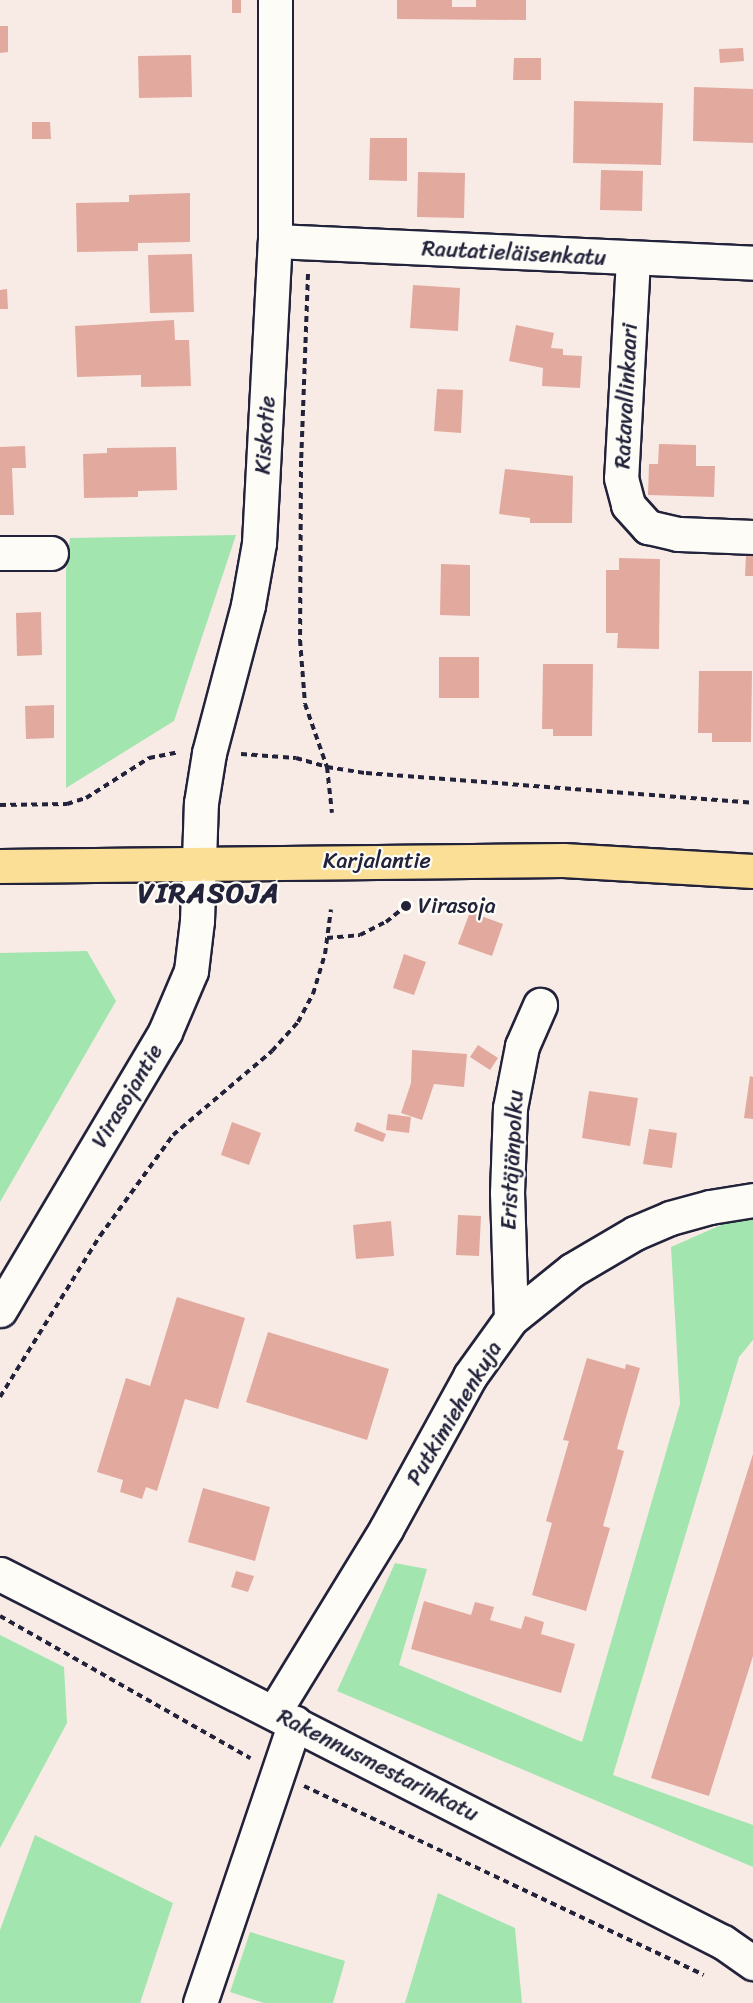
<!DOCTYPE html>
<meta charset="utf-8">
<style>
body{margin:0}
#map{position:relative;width:753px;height:2003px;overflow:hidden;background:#f8ebe5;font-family:Sriracha,sans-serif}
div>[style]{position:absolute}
.green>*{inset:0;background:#a3e5af}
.building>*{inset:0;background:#e2a99e}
.path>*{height:4px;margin-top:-2px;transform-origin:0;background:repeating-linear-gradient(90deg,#22223b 0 6px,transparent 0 10.5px)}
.roads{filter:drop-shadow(2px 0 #22223b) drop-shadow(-2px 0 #22223b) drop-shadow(0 2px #22223b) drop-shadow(0 -2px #22223b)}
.minor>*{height:33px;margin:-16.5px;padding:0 16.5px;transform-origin:16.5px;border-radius:16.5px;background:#fdfcf7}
.major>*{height:33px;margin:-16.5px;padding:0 16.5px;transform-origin:16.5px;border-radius:16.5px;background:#fbdf96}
.dots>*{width:16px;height:16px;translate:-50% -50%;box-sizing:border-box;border:3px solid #fdfcf7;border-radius:50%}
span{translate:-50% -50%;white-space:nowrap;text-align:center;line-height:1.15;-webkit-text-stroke:4.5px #fdfcf7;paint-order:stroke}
.street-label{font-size:22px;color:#22223b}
.poi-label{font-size:22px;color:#22223b}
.left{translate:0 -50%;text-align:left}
.district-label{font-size:28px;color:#22223b;font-weight:700;letter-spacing:1.5px}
</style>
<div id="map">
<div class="green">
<i style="clip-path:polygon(236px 535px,174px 721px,66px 788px,66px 571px,70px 538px)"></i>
<i style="clip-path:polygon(87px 951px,116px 1001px,0 1202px,0 953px)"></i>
<i style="clip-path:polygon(753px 1211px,753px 1340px,739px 1357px,613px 1775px,753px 1825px,753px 1867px,337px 1691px,395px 1563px,427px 1569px,399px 1665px,582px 1742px,680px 1404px,671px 1247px)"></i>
<i style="clip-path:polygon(0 1635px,64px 1667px,67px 1723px,0 1848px)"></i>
<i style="clip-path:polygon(35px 1835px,173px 1903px,140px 2003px,0 2003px,0 1930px)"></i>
<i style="clip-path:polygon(438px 1893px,515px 1928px,522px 2003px,405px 2003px)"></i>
<i style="clip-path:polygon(250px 1932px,345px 1961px,333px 2003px,264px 2003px,230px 1992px)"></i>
</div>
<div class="building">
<i style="clip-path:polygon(232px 0,241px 0,241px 13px,232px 13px)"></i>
<i style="clip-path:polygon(397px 0,452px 0,452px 7px,476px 7px,476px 0,526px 0,526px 20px,397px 19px)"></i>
<i style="clip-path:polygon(0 26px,8px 26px,8px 52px,0 53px)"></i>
<i style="clip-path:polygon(743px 48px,744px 61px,720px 63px,719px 49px)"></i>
<i style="clip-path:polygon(191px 55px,192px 97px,139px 98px,138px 56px)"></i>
<i style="clip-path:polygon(514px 58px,541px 58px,541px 80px,513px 80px)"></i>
<i style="clip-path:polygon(694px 87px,753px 89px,753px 143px,693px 141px)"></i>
<i style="clip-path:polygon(574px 101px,663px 103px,661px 165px,573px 163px)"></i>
<i style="clip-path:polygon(32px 122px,50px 122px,51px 139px,32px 139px)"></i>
<i style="clip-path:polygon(370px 138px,407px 138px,407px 181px,369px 180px)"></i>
<i style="clip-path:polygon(601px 170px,643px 171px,642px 211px,600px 210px)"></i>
<i style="clip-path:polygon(418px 172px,465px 173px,464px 218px,417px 217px)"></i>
<i style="clip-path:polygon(190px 193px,190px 242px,138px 243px,138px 251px,77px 252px,76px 203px,129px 202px,129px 195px)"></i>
<i style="clip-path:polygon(192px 254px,194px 312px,150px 313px,148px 255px)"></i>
<i style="clip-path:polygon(413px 285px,460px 288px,458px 331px,410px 328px)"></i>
<i style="clip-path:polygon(7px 289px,8px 309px,0 309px,0 290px)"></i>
<i style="clip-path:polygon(174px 320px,175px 340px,189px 340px,191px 386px,141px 387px,141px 375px,77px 377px,75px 326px)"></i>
<i style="clip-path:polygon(516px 325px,554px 333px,551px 348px,563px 349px,563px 355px,582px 356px,580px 388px,542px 386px,543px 368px,509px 361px)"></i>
<i style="clip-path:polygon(437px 389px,463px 390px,461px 433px,434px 431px)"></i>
<i style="clip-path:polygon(659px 444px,696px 445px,696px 466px,715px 466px,714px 497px,648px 495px,649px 464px,658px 464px)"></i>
<i style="clip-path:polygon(25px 446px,26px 468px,12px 468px,14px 515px,0 515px,0 447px)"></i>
<i style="clip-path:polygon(176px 447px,177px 490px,138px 491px,138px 497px,84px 498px,83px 454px,107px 453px,107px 448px)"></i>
<i style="clip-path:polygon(505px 469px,573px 476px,572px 523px,530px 523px,530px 518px,499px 514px)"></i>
<i style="clip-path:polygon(746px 555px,753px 555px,753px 576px,745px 576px)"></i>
<i style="clip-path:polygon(619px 558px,660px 559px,659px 649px,617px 648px,618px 633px,606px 633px,606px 570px,619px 570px)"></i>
<i style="clip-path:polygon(441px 564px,470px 565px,470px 616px,440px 615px)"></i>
<i style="clip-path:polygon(41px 612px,42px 655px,17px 656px,16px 613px)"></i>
<i style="clip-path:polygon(439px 657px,479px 657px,479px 698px,439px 698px)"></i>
<i style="clip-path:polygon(543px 664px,593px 664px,592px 736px,553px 736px,553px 729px,542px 729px)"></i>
<i style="clip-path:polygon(699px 671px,752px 671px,751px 742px,712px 742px,712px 733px,698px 733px)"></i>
<i style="clip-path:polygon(54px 705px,54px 738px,26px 739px,25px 706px)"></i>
<i style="clip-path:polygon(470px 912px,503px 924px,492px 956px,458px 944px)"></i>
<i style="clip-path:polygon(404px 954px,426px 962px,414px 995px,393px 988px)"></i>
<i style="clip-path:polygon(478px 1045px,498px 1058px,490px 1070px,470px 1057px)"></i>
<i style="clip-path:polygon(412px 1050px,467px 1054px,464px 1087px,434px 1084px,422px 1120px,401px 1113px,411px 1083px)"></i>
<i style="clip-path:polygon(750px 1076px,753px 1077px,753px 1119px,744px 1118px)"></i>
<i style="clip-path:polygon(589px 1091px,638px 1098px,630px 1146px,582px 1138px)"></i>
<i style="clip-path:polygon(388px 1114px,411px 1117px,409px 1133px,386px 1130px)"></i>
<i style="clip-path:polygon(232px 1122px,261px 1133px,249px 1165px,221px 1155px)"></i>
<i style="clip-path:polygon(357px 1122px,386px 1134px,383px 1142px,354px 1131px)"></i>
<i style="clip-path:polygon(649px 1129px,677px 1133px,672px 1168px,643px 1164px)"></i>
<i style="clip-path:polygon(458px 1215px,481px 1216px,479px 1256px,456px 1255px)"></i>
<i style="clip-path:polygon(391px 1221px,394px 1256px,356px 1259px,353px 1225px)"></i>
<i style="clip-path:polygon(177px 1297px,245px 1318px,218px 1409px,185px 1399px,157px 1491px,146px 1487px,142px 1499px,120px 1492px,123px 1480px,97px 1472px,126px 1378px,150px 1386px)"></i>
<i style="clip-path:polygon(268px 1332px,389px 1369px,367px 1440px,246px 1402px)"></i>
<i style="clip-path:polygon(587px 1358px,625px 1369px,626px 1364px,640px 1368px,617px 1449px,624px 1451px,603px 1526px,610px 1528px,586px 1611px,532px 1595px,552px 1523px,546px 1521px,569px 1441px,563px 1440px)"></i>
<i style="clip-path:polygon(753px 1454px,753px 1656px,709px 1796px,651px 1778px)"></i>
<i style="clip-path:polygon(203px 1488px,270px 1507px,255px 1561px,188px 1542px)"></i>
<i style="clip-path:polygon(236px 1571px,254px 1576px,248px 1592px,231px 1587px)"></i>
<i style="clip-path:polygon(424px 1601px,471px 1615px,475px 1602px,494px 1607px,490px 1620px,521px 1629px,525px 1616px,544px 1622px,541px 1634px,575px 1644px,561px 1693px,411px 1649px)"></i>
</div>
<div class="path">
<i style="left:308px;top:274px;width:187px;rotate:92.1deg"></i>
<i style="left:301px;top:461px;width:179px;rotate:90.3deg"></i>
<i style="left:300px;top:640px;width:64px;rotate:85.5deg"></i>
<i style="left:305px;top:704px;width:67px;rotate:70.8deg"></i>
<i style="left:327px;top:767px;width:46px;rotate:83.8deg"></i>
<i style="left:241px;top:754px;width:55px;rotate:4.2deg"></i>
<i style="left:296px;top:758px;width:32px;rotate:16deg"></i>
<i style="left:327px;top:767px;width:39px;rotate:9deg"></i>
<i style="left:366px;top:773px;width:388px;rotate:4.4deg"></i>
<i style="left:0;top:805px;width:67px;rotate:-0.9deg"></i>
<i style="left:67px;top:804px;width:20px;rotate:-18deg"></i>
<i style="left:86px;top:798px;width:75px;rotate:-32.4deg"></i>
<i style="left:149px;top:758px;width:31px;rotate:-11deg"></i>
<i style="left:327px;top:938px;width:33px;rotate:-5deg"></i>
<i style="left:360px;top:935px;width:29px;rotate:-27deg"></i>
<i style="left:386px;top:922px;width:26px;rotate:-39deg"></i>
<i style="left:0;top:1397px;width:190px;rotate:-58.2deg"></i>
<i style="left:100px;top:1236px;width:125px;rotate:-54.1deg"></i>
<i style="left:173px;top:1135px;width:130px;rotate:-40.3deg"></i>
<i style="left:272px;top:1051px;width:39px;rotate:-48deg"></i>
<i style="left:298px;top:1022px;width:32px;rotate:-62deg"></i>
<i style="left:313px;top:994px;width:42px;rotate:-73.3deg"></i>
<i style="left:325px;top:954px;width:45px;rotate:-82.4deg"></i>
<i style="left:0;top:1616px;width:288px;rotate:29.6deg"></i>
<i style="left:304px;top:1786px;width:442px;rotate:25.3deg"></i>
</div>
<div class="roads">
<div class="minor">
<i style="left:275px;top:241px;width:479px;rotate:2.6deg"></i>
<i style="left:633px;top:259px;width:219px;rotate:93.1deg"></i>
<i style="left:621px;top:478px;width:28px;rotate:75deg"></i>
<i style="left:628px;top:505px;width:30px;rotate:48deg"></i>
<i style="left:648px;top:527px;width:31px;rotate:13deg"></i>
<i style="left:678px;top:534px;width:75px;rotate:2.3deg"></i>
<i style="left:0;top:553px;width:51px"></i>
<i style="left:0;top:1310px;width:323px;rotate:-59.3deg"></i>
<i style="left:165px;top:1032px;width:66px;rotate:-66.9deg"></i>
<i style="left:191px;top:971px;width:50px;rotate:-83.2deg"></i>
<i style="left:197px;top:921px;width:118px;rotate:-88.1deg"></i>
<i style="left:201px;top:803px;width:51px;rotate:-80.9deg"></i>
<i style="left:209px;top:753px;width:153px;rotate:-75.2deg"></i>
<i style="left:248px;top:605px;width:63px;rotate:-79.9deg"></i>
<i style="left:259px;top:543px;width:302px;rotate:-87deg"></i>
<i style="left:275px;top:241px;width:241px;rotate:-90deg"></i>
<i style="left:511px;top:1319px;width:126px;rotate:-91.8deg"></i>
<i style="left:507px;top:1193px;width:85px;rotate:-88deg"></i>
<i style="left:510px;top:1108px;width:63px;rotate:-79deg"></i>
<i style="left:522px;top:1046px;width:45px;rotate:-66.3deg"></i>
<i style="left:0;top:1574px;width:811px;rotate:26.98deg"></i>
<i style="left:723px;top:1942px;width:37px;rotate:35deg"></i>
<i style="left:274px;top:1712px;width:215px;rotate:-58.5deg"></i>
<i style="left:386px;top:1529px;width:175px;rotate:-61.2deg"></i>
<i style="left:470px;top:1376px;width:70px;rotate:-54.3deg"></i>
<i style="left:511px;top:1319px;width:78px;rotate:-38.8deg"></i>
<i style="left:572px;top:1270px;width:73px;rotate:-30.4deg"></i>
<i style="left:635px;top:1233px;width:38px;rotate:-23deg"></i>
<i style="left:670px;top:1218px;width:41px;rotate:-15.4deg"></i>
<i style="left:710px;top:1207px;width:44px;rotate:-9.2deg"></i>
<i style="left:200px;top:2003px;width:296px;rotate:-71.3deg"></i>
</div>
<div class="major">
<i style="left:0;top:866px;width:563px;rotate:-0.61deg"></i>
<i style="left:563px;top:860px;width:190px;rotate:3.3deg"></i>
</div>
</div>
<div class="dots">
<i style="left:406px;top:906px;background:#22223b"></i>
</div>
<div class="street-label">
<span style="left:514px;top:253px;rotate:3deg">Rautatieläisenkatu</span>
<span style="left:626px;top:396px;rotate:-87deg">Ratavallinkaari</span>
<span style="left:265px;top:435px;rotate:-86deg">Kiskotie</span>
<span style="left:377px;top:861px">Karjalantie</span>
<span style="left:127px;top:1096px;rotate:-59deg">Virasojantie</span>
<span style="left:512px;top:1160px;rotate:-87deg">Eristäjänpolku</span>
<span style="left:454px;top:1413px;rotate:-59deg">Putkimiehenkuja</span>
<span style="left:378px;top:1765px;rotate:27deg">Rakennusmestarinkatu</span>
</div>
<div class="poi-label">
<span class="left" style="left:418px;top:906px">Virasoja</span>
</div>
<div class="district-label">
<span style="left:209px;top:893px">VIRASOJA</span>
</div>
</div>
